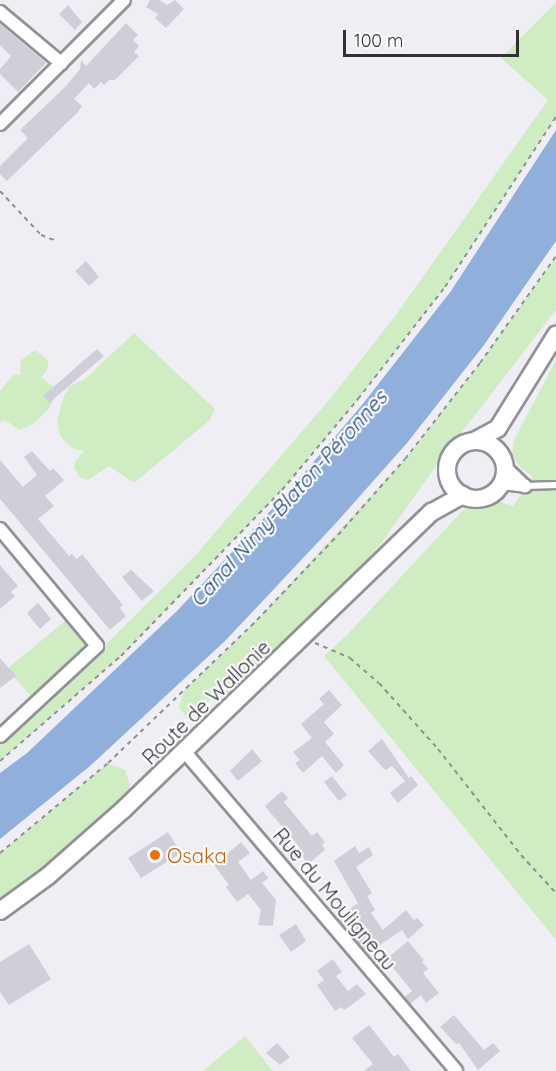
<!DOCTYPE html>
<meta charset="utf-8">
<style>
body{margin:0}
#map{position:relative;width:556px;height:1071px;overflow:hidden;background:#efeef5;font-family:Quicksand,sans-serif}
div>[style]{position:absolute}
.green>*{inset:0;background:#d0ecc3}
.water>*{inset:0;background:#90afda}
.building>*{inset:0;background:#d0cfd7}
.path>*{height:2px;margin-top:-1px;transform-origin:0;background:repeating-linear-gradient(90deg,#909094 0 4.5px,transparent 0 9px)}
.roads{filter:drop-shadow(2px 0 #929198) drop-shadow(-2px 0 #929198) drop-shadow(0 2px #929198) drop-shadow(0 -2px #929198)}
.service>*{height:6px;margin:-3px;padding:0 3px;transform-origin:3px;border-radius:3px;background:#fff}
.minor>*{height:12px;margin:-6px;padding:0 6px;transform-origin:6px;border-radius:6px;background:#fff}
.secondary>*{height:16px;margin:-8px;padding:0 8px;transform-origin:8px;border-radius:8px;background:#fff}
.secondary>.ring{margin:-8px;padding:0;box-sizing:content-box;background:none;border:16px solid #fff;border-radius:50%}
.dots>*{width:16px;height:16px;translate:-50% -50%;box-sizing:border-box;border:3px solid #fcfcff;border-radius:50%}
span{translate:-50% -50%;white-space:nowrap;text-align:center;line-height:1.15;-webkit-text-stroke:4.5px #fcfcff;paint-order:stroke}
.street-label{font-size:20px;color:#323234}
.food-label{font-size:20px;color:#c56008}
.left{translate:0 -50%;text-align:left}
.water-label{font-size:21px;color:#1b4378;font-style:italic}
.scale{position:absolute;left:343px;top:30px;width:176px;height:27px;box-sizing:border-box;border:3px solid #323234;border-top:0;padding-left:8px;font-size:18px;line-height:21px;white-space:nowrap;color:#323234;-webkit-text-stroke:4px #fcfcff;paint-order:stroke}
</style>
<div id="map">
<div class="green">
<i style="clip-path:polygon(556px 2px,556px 117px,445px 287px,358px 399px,282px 490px,121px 656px,0 761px,0 736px,37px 703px,7px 669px,71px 616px,97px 646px,105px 645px,194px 557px,330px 399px,396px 315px,548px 100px,501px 58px)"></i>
<i style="clip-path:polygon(556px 256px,556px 310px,438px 463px,380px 545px,292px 639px,232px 693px,219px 693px,188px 719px,179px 707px,184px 691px,257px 620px,405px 459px,480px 363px)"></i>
<i style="clip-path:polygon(134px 333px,215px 409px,209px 421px,134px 483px,109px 466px,88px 480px,80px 477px,74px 468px,76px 460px,84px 451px,72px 448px,60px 436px,57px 420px,64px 396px,70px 386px,85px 379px)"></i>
<i style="clip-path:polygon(35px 350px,48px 360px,48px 367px,42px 378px,54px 387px,55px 397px,48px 410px,33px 424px,20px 430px,5px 420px,0 422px,0 391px,14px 374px,21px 375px,20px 361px)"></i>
<i style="clip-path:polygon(556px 360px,556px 940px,324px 656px,347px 635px,464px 509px,484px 507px,498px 501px,513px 506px,533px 477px,519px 466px,512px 454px,514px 440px)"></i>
<i style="clip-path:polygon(108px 763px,125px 770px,130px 785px,124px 809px,0 911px,0 853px)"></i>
<i style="clip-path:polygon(245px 1036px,273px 1071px,203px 1071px)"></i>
</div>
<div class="water">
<i style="clip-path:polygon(556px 130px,556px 241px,484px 345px,407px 443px,336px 523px,225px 641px,90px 766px,0 839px,0 773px,27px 753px,177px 611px,288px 492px,362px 405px,451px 291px)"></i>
</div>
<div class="building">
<i style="clip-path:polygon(150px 0,159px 0,167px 5px,175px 0,184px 9px,166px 28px,155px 18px,158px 14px,146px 7px)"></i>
<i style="clip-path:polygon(68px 5px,82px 22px,75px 30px,59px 14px)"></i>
<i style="clip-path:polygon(126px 23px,138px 35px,133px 40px,139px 46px,134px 52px,139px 56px,115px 80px,109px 80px,104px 85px,101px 82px,94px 89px,89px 83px,74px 99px,82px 106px,78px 112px,7px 181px,0 174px,0 166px,28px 138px,20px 130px,64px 88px,80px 69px,81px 60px,86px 66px)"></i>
<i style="clip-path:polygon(0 24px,46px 63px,18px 92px,0 74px,0 69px,11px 56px,0 45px)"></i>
<i style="clip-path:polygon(86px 261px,99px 277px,89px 286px,75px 271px)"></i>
<i style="clip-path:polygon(97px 349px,104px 356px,49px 403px,43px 396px)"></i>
<i style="clip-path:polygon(32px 451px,50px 471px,53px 468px,64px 480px,45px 496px,54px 506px,38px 519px,69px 556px,72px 554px,77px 559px,82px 554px,123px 605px,120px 608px,126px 616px,110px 630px,0 499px,0 460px,23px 487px,37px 475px,24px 457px)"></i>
<i style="clip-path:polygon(0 565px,18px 586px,11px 592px,15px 596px,0 609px)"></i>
<i style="clip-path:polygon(131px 570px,154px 591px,142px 601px,122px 577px)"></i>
<i style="clip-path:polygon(38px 603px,51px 619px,40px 629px,27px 613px)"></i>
<i style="clip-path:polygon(0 658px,16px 676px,0 688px)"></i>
<i style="clip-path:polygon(329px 690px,342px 705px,324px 722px,334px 734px,325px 742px,344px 765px,336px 773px,322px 756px,303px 773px,295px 763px,300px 760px,293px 752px,312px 738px,301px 724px,324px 704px,319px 699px)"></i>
<i style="clip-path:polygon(382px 739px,409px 778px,411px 776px,418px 785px,398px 803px,390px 793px,405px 781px,392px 766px,386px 770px,383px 768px,368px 751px)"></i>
<i style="clip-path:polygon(252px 749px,262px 761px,238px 781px,230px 771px)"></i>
<i style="clip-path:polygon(332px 776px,347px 795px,339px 801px,324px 782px)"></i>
<i style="clip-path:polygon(282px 791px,288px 798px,284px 802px,312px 836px,317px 832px,325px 842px,322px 845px,325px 850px,308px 864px,301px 855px,300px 848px,265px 806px)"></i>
<i style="clip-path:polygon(168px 832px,181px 853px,141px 878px,128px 858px)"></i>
<i style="clip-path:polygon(241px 842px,250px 853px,238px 862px,251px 880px,263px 871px,268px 878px,262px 883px,276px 900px,273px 926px,258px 925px,261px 910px,248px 894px,237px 902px,226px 887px,229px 885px,214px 865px)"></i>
<i style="clip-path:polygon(355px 846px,359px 853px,369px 847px,373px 855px,356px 867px,372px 893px,367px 896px,375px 910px,371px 913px,383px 930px,406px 910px,414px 920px,417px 918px,424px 925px,408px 939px,402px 930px,367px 954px,337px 918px,358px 903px,334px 861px)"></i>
<i style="clip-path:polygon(296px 924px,306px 941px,291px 952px,279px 935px)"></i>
<i style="clip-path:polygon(408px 941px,424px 960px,422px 962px,428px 969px,423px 973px,439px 993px,426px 1003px,421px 995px,410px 1004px,404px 997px,412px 991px,386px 959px)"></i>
<i style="clip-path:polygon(29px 944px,51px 979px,9px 1005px,0 992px,0 962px)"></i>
<i style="clip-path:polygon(333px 959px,342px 972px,336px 976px,348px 991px,357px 984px,366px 994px,349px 1007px,344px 1010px,341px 1007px,335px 1011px,317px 985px,324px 980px,317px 971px)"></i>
<i style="clip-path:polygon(454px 1015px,484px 1050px,493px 1043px,500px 1051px,478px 1070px,459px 1043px,456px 1044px,440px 1027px)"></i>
<i style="clip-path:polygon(369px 1025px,394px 1057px,398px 1054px,411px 1071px,364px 1071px,373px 1064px,352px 1038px)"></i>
<i style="clip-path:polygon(277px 1043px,290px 1057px,280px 1065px,266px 1053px)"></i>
</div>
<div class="path">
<i style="left:0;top:191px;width:60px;rotate:47deg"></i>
<i style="left:41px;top:235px;width:17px;rotate:21deg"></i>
<i style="left:315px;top:643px;width:38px;rotate:23deg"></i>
<i style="left:350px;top:658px;width:38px;rotate:41deg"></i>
<i style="left:379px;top:683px;width:89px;rotate:48.2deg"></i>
<i style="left:438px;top:749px;width:135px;rotate:51.9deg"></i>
<i style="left:521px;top:855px;width:52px;rotate:47.4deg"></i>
<i style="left:0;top:761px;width:160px;rotate:-41deg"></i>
<i style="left:121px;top:656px;width:231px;rotate:-45.9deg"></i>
<i style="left:282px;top:490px;width:119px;rotate:-50.1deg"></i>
<i style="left:358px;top:399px;width:142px;rotate:-52.2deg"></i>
<i style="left:445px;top:287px;width:203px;rotate:-56.9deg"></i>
<i style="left:0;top:853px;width:141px;rotate:-39.8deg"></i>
<i style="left:108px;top:763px;width:207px;rotate:-43.8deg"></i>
<i style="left:257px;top:620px;width:117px;rotate:-46.4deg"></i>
<i style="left:338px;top:535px;width:101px;rotate:-48.6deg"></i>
<i style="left:405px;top:459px;width:122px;rotate:-52deg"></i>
<i style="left:480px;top:363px;width:131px;rotate:-54.6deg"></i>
</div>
<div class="roads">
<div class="service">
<i style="left:525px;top:486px;width:31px;rotate:-2deg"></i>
</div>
<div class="minor">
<i style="left:0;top:12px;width:80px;rotate:39.9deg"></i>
<i style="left:0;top:124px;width:175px;rotate:-45deg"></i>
<i style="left:505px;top:467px;width:28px;rotate:44deg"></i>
<i style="left:502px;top:483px;width:23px;rotate:7deg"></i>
<i style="left:0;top:529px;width:152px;rotate:50.3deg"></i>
<i style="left:97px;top:646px;width:132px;rotate:137.1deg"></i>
<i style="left:184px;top:751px;width:420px;rotate:49.6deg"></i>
</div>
<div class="secondary">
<i style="left:474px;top:441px;width:27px;rotate:-28deg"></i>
<i style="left:498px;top:428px;width:110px;rotate:-58.1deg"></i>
<i class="ring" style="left:447px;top:441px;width:42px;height:42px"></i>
<i style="left:0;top:911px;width:59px;rotate:-36.1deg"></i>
<i style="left:48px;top:876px;width:101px;rotate:-41.4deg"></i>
<i style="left:124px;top:809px;width:428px;rotate:-44deg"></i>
<i style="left:432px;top:512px;width:35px;rotate:-29deg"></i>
</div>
</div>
<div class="dots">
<i style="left:155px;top:855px;background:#e8710a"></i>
</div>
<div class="street-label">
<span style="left:206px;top:702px;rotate:-44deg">Route de Wallonie</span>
<span style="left:335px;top:899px;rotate:50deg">Rue du Mouligneau</span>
</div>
<div class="food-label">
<span class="left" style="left:167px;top:855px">Osaka</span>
</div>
<div class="water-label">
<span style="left:288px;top:498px;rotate:-48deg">Canal Nimy-Blaton-Péronnes</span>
</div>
<div class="scale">100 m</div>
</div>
